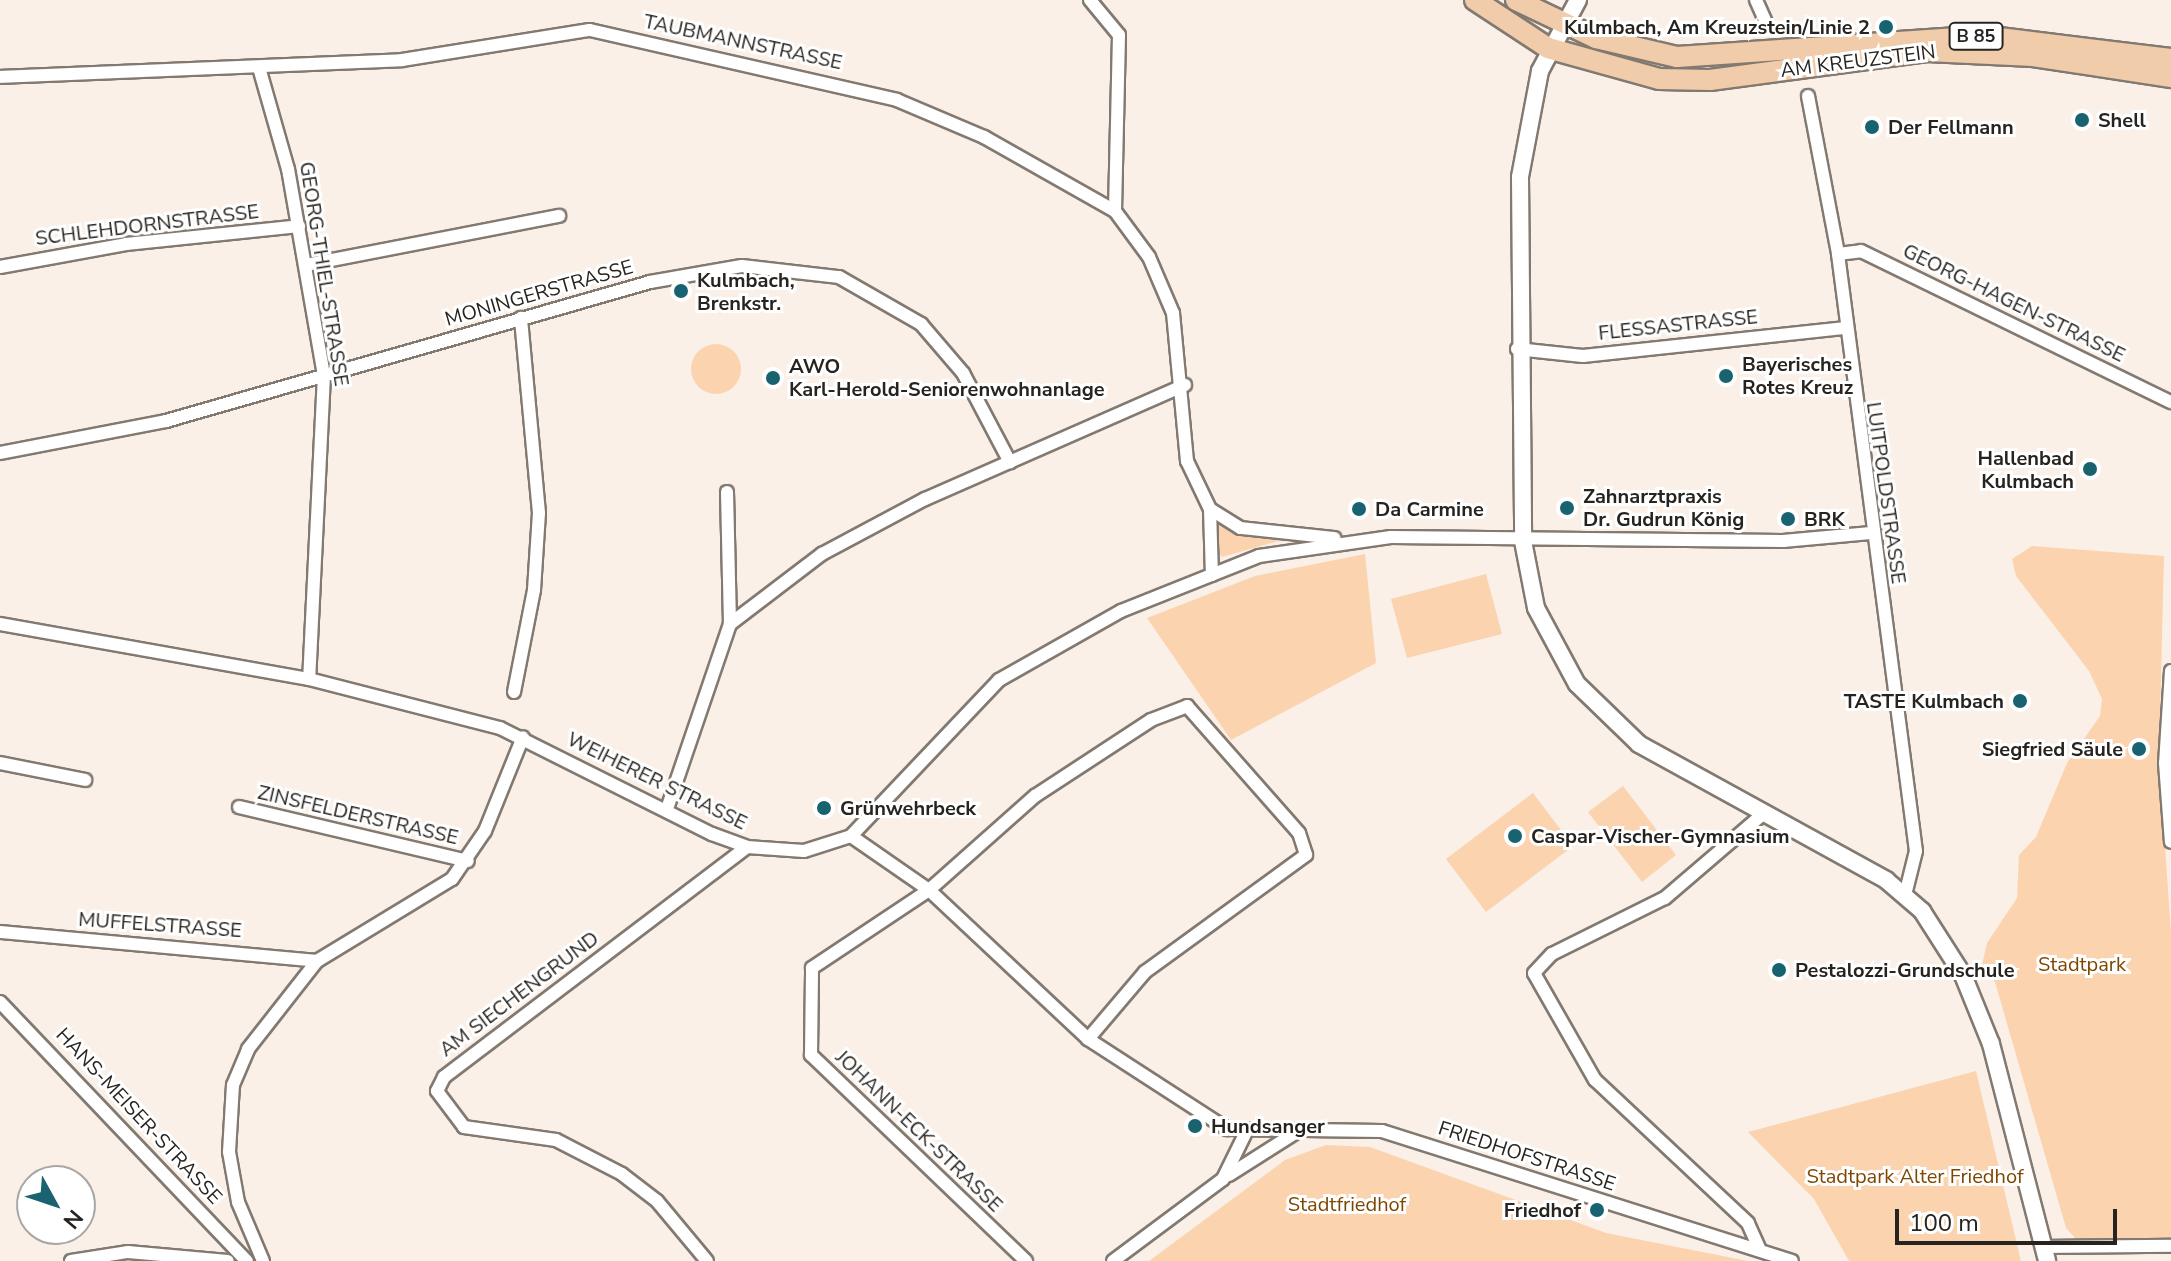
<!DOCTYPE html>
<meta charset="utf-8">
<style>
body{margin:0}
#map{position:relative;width:2171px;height:1261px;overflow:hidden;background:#faf0e7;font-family:"Nunito Sans",sans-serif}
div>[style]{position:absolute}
.green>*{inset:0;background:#fcd3af}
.round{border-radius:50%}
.roads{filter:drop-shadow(2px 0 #827971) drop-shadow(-2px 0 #827971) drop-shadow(0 2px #827971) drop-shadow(0 -2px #827971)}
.minor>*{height:12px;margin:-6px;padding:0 6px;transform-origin:6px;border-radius:6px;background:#fff}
.tertiary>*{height:16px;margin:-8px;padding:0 8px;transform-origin:8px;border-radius:8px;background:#fff}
.primary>*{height:20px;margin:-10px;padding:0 10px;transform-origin:10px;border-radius:10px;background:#f1ccaa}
.dots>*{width:22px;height:22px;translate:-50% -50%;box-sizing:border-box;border:4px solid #fff;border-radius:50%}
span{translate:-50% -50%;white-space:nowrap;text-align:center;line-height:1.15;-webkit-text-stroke:6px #fff;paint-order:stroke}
.shield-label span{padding:2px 6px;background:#fff;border:2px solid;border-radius:6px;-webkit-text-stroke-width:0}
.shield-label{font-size:18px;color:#272420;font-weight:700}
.poi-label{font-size:20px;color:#272420;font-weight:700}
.right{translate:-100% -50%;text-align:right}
.left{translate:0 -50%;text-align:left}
.street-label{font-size:20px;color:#272420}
.park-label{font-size:20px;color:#7d4701}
.north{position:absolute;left:16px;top:1165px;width:80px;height:80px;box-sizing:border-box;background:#fff;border:2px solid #a9a7a6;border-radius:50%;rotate:130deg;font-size:22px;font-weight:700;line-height:32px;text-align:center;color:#272420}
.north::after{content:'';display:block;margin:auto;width:28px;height:36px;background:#196270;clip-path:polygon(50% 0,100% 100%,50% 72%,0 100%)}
.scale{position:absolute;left:1895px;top:1209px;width:222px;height:36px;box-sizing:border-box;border:4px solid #272420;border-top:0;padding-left:10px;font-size:24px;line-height:28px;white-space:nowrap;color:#272420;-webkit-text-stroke:6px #fff;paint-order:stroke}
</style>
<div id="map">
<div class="green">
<i class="round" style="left:691px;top:344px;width:50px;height:50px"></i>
<i style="clip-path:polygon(1215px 523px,1240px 532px,1289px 538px,1222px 557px,1215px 548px)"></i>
<i style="clip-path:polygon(2032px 546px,2164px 556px,2159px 759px,2171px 933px,2171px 1238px,2078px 1241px,2066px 1228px,1995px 982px,1982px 965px,1987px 943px,2017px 898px,2019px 855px,2036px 837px,2067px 763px,2100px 716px,2102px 699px,2089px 671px,2016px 576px,2012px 559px)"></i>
<i style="clip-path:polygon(1365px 554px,1376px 663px,1231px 740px,1147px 618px,1255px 576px)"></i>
<i style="clip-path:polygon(1486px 574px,1502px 634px,1407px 658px,1391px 599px)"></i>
<i style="clip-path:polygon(1623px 786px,1676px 855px,1642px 882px,1588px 812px)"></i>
<i style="clip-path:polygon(1533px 793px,1573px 846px,1486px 912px,1446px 859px)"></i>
<i style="clip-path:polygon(1976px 1071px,2021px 1261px,1849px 1261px,1814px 1199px,1748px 1132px)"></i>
<i style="clip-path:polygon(1326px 1145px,1370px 1147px,1606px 1233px,1748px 1261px,1149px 1261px,1285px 1160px)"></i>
</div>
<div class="roads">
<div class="minor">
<i style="left:1090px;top:0;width:45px;rotate:50.4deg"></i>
<i style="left:1119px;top:35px;width:176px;rotate:91.3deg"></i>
<i style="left:1115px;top:211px;width:57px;rotate:53.5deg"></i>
<i style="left:1149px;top:257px;width:61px;rotate:66.8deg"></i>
<i style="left:1173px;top:313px;width:149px;rotate:84.6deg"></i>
<i style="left:1187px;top:461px;width:53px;rotate:64.4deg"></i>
<i style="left:1210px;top:509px;width:66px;rotate:88.3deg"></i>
<i style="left:1756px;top:0;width:27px;rotate:66deg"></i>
<i style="left:260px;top:71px;width:102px;rotate:74.1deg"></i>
<i style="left:288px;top:169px;width:209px;rotate:80.1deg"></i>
<i style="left:324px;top:375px;width:304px;rotate:92.8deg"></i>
<i style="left:0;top:77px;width:402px;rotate:-2.4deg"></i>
<i style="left:402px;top:60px;width:190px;rotate:-9.1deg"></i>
<i style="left:590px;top:30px;width:315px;rotate:12.8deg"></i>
<i style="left:897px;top:100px;width:95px;rotate:23deg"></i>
<i style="left:984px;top:137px;width:150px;rotate:29.5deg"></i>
<i style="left:1808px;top:96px;width:161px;rotate:79.2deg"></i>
<i style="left:1838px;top:254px;width:602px;rotate:82.56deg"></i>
<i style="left:1916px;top:851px;width:45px;rotate:104deg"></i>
<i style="left:1838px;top:254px;width:23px;rotate:-7deg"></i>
<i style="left:1861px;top:251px;width:345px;rotate:26deg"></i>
<i style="left:306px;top:265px;width:258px;rotate:-11deg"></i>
<i style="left:0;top:267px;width:128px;rotate:-10.3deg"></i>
<i style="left:126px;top:244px;width:174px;rotate:-5.9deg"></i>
<i style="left:1517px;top:349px;width:66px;rotate:6.1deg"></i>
<i style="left:1583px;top:356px;width:262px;rotate:-6.1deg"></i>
<i style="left:0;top:453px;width:169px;rotate:-10.9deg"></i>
<i style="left:166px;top:421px;width:504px;rotate:-16.02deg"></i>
<i style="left:650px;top:282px;width:93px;rotate:-9.9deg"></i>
<i style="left:742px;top:266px;width:98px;rotate:6.5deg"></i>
<i style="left:839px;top:277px;width:95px;rotate:29.8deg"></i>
<i style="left:921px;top:324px;width:65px;rotate:49.4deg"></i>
<i style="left:963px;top:373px;width:101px;rotate:62.2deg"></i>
<i style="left:727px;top:492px;width:132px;rotate:88.7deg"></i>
<i style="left:1210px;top:509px;width:36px;rotate:32deg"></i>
<i style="left:1241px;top:528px;width:94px;rotate:6.1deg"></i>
<i style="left:0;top:624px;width:314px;rotate:10.1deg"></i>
<i style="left:309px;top:679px;width:197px;rotate:14.4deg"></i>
<i style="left:500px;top:728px;width:237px;rotate:26.6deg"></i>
<i style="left:712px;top:834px;width:37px;rotate:20deg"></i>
<i style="left:747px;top:847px;width:57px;rotate:4deg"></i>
<i style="left:804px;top:851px;width:49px;rotate:-17.7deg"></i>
<i style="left:851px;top:836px;width:215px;rotate:-46.5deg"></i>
<i style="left:999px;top:680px;width:140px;rotate:-29.5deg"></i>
<i style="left:1121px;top:611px;width:149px;rotate:-21.7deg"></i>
<i style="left:1259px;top:556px;width:133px;rotate:-8.2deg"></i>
<i style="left:1391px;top:537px;width:392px;rotate:0.6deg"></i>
<i style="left:1783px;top:541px;width:88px;rotate:-5.2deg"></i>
<i style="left:2171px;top:671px;width:92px;rotate:93.7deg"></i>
<i style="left:2165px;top:763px;width:79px;rotate:85.7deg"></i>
<i style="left:514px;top:692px;width:104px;rotate:-78.9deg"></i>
<i style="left:534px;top:590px;width:77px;rotate:-86.3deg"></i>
<i style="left:539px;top:513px;width:196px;rotate:-95.3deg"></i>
<i style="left:0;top:763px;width:87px;rotate:11.3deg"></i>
<i style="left:239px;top:807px;width:235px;rotate:13.3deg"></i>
<i style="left:667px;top:809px;width:195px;rotate:-71.2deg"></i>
<i style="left:730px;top:624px;width:116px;rotate:-37.3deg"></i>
<i style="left:822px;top:554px;width:117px;rotate:-28.1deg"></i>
<i style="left:925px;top:499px;width:284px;rotate:-23.7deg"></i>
<i style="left:851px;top:836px;width:95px;rotate:34.7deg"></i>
<i style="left:929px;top:890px;width:218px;rotate:43.1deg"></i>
<i style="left:1088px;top:1039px;width:166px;rotate:32.9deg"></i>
<i style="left:1227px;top:1129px;width:155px;rotate:0.7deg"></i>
<i style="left:1382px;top:1131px;width:430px;rotate:17.6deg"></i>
<i style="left:0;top:932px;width:318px;rotate:5.2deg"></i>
<i style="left:0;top:1002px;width:358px;rotate:46.4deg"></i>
<i style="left:1229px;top:1175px;width:78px;rotate:-32.5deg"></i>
<i style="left:2045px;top:1247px;width:126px;rotate:-0.5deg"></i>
<i style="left:1759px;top:1248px;width:27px;rotate:-114deg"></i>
<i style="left:1748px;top:1223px;width:209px;rotate:-136.9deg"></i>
<i style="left:1595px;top:1080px;width:123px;rotate:-119.7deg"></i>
<i style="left:1534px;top:973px;width:26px;rotate:-47deg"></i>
<i style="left:1552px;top:954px;width:126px;rotate:-26.4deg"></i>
<i style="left:1665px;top:898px;width:128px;rotate:-40.6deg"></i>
<i style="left:71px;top:1261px;width:58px;rotate:-9deg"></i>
<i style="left:128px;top:1252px;width:100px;rotate:5.1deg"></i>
<i style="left:263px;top:1261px;width:64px;rotate:-113deg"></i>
<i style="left:238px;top:1202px;width:51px;rotate:-100.2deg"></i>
<i style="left:229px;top:1152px;width:67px;rotate:-86.6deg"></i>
<i style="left:233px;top:1085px;width:39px;rotate:-67deg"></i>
<i style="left:248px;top:1049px;width:112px;rotate:-51.9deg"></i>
<i style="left:317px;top:961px;width:158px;rotate:-31.3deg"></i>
<i style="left:452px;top:879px;width:58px;rotate:-55.5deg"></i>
<i style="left:485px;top:831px;width:101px;rotate:-68deg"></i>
<i style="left:707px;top:1261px;width:78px;rotate:-129.8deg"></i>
<i style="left:657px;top:1201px;width:44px;rotate:-142.4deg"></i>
<i style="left:622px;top:1174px;width:74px;rotate:-152.7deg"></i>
<i style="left:556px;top:1140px;width:93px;rotate:-172deg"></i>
<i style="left:464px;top:1127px;width:45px;rotate:-126.9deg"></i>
<i style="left:437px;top:1091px;width:16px;rotate:-63deg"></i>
<i style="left:444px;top:1077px;width:380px;rotate:-37.2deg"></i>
<i style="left:1026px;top:1261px;width:298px;rotate:-136.2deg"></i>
<i style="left:811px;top:1055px;width:87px;rotate:-89.3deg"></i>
<i style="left:812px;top:968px;width:141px;rotate:-33.7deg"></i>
<i style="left:929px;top:890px;width:142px;rotate:-41.6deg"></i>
<i style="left:1035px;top:796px;width:139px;rotate:-33.2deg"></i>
<i style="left:1151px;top:720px;width:39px;rotate:-21deg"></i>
<i style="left:1187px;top:706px;width:169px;rotate:48.6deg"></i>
<i style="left:1299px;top:833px;width:23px;rotate:72deg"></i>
<i style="left:1306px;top:855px;width:199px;rotate:144deg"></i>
<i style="left:1145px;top:972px;width:88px;rotate:130.4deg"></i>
<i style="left:1113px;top:1261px;width:137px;rotate:-36.7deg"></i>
<i style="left:1223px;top:1179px;width:50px;rotate:-63.9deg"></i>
</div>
<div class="tertiary">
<i style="left:1578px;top:0;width:81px;rotate:118.2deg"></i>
<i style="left:1540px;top:71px;width:108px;rotate:100.7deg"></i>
<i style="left:1520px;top:177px;width:364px;rotate:89.5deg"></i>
<i style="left:1523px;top:541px;width:68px;rotate:79deg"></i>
<i style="left:1536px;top:608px;width:86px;rotate:61.7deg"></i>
<i style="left:1577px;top:684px;width:86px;rotate:44.1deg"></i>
<i style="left:1639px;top:744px;width:282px;rotate:28.8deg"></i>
<i style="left:1886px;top:880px;width:48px;rotate:40.7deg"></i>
<i style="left:1922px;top:911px;width:76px;rotate:57.4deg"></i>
<i style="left:1963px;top:975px;width:74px;rotate:67.9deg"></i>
<i style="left:1991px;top:1044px;width:224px;rotate:75.5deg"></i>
</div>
<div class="primary">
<i style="left:1475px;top:0;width:87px;rotate:33.3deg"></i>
<i style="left:1548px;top:48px;width:115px;rotate:15.6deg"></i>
<i style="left:1659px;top:79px;width:51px;rotate:1.1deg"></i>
<i style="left:1710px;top:80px;width:219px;rotate:-7.6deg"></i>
<i style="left:1927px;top:51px;width:106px;rotate:2.7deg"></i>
<i style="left:2033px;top:56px;width:140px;rotate:8.7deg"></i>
<i style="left:1516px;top:0;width:89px;rotate:25.4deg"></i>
<i style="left:1596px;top:38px;width:83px;rotate:13.2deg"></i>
<i style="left:1677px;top:57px;width:307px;rotate:-3.9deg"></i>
<i style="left:1983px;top:36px;width:189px;rotate:7deg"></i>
</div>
</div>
<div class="dots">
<i style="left:1886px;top:27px;background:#196270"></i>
<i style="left:2082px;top:120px;background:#196270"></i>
<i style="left:1872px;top:127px;background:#196270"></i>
<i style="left:681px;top:291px;background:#196270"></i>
<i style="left:1726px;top:376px;background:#196270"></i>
<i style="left:773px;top:378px;background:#196270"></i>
<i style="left:2090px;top:469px;background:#196270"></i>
<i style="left:1567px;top:508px;background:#196270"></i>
<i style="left:1359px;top:509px;background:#196270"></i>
<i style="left:1788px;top:519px;background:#196270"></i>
<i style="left:2020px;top:701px;background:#196270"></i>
<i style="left:2139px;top:749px;background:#196270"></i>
<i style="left:824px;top:808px;background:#196270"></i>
<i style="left:1515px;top:836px;background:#196270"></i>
<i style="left:1779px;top:970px;background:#196270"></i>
<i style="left:1195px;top:1126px;background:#196270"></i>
<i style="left:1597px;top:1210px;background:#196270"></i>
</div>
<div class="shield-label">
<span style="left:1976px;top:36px">B 85</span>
</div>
<div class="poi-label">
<span class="right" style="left:1870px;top:27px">Kulmbach, Am Kreuzstein/Linie 2</span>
<span class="left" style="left:2098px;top:120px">Shell</span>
<span class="left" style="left:1888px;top:127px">Der Fellmann</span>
<span class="left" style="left:697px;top:292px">Kulmbach,<br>Brenkstr.</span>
<span class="left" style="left:1742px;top:376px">Bayerisches<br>Rotes Kreuz</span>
<span class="left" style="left:789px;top:378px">AWO<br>Karl-Herold-Seniorenwohnanlage</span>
<span class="right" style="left:2074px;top:470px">Hallenbad<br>Kulmbach</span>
<span class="left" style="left:1583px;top:508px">Zahnarztpraxis<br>Dr. Gudrun König</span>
<span class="left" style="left:1375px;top:509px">Da Carmine</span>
<span class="left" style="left:1804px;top:519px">BRK</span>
<span class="right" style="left:2004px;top:701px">TASTE Kulmbach</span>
<span class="right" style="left:2123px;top:749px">Siegfried Säule</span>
<span class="left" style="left:840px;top:808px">Grünwehrbeck</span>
<span class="left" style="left:1531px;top:836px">Caspar-Vischer-Gymnasium</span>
<span class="left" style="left:1795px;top:970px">Pestalozzi-Grundschule</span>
<span class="left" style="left:1211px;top:1126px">Hundsanger</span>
<span class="right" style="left:1581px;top:1210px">Friedhof</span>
</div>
<div class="street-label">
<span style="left:743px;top:42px;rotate:12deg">TAUBMANNSTRASSE</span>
<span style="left:1858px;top:61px;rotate:-7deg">AM KREUZSTEIN</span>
<span style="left:147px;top:225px;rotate:-7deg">SCHLEHDORNSTRASSE</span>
<span style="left:324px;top:274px;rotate:81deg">GEORG-THIEL-STRASSE</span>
<span style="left:539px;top:293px;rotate:-16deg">MONINGERSTRASSE</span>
<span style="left:2014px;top:303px;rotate:26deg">GEORG-HAGEN-STRASSE</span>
<span style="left:1678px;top:325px;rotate:-6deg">FLESSASTRASSE</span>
<span style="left:1886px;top:493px;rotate:82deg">LUITPOLDSTRASSE</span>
<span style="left:657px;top:781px;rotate:26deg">WEIHERER STRASSE</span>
<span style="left:358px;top:815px;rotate:13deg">ZINSFELDERSTRASSE</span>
<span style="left:160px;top:925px;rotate:4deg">MUFFELSTRASSE</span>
<span style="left:519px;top:994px;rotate:-37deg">AM SIECHENGRUND</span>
<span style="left:139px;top:1116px;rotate:47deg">HANS-MEISER-STRASSE</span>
<span style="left:919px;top:1131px;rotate:44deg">JOHANN-ECK-STRASSE</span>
<span style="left:1527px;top:1156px;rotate:18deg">FRIEDHOFSTRASSE</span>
</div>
<div class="park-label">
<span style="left:2082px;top:964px">Stadtpark</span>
<span style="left:1915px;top:1176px">Stadtpark Alter Friedhof</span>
<span style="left:1347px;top:1204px">Stadtfriedhof</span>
</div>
<div class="north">N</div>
<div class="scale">100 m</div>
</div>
